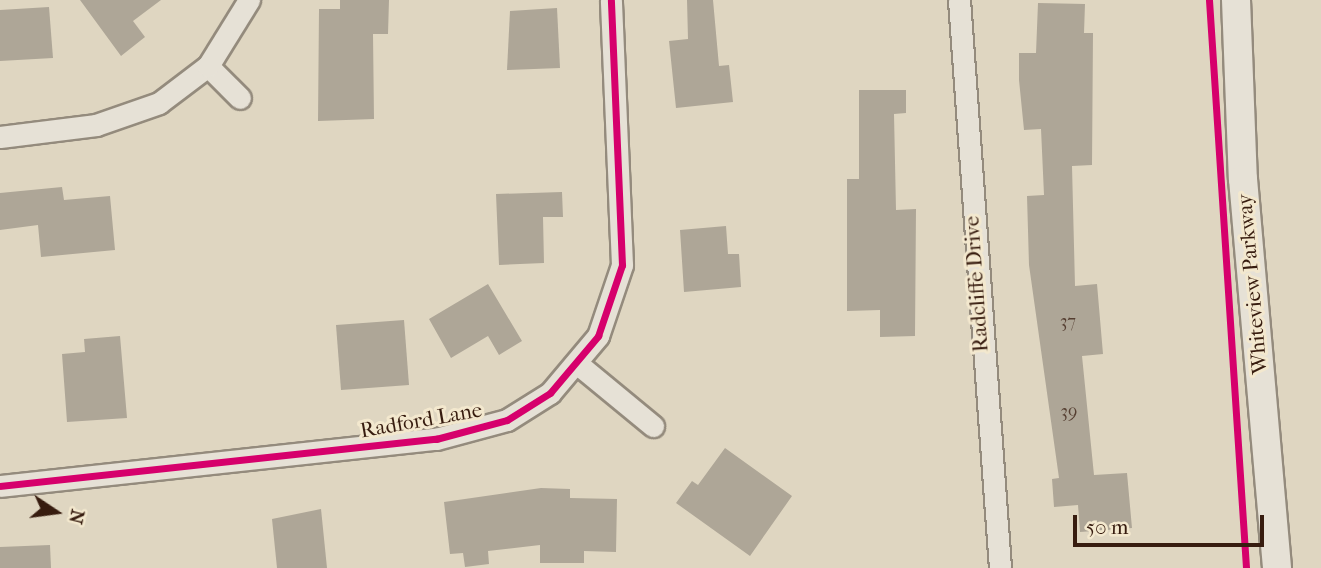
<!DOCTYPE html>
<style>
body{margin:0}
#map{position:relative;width:1321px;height:568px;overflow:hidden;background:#dfd6c1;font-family:"IM FELL French Canon",serif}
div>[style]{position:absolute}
.building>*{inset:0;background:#aea697}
.roads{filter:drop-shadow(2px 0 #948b7d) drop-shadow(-2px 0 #948b7d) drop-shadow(0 2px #948b7d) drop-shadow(0 -2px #948b7d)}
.street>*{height:21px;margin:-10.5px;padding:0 10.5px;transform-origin:10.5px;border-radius:10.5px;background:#e6e1d6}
.secondary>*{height:28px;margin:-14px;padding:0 14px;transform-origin:14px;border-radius:14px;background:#e6e1d6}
.cycleway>*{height:7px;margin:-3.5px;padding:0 3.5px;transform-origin:3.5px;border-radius:3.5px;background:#d6006c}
span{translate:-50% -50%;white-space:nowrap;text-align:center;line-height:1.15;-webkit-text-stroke:6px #f3e8ce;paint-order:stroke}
.number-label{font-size:18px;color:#553e31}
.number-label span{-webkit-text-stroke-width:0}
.street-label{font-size:21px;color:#371c0f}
.north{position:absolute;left:21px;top:477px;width:70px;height:70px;-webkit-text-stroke:5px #f3e8ce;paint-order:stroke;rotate:103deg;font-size:19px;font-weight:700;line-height:28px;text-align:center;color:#371c0f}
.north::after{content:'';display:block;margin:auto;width:24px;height:32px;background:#371c0f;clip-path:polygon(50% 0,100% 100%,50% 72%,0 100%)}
.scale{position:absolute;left:1073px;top:515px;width:191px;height:32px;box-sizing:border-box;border:4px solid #371c0f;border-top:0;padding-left:9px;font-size:21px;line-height:24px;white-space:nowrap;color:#371c0f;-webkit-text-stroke:5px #f3e8ce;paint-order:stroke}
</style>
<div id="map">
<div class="building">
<i style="clip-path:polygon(80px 0,161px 0,133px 21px,145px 37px,121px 56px)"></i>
<i style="clip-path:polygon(340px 0,389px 0,388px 34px,373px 34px,374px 119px,318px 121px,319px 9px,340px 9px)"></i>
<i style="clip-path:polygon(687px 0,713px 0,719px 66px,729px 65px,733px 102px,676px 108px,669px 41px,688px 39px)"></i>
<i style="clip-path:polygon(1038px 3px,1085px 4px,1084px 33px,1093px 33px,1092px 165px,1072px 166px,1075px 286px,1097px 284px,1103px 354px,1082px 356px,1094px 475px,1127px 473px,1132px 528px,1080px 532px,1078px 505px,1054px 507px,1052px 479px,1059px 478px,1029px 265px,1027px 196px,1044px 195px,1041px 129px,1024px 130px,1019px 80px,1019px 53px,1036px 53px)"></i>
<i style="clip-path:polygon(49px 7px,53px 58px,0 61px,0 10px)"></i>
<i style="clip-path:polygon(557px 8px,560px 68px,507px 70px,510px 11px)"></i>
<i style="clip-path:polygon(859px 90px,906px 90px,906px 113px,894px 114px,896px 210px,916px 209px,915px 336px,880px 337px,880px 310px,847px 311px,847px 179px,859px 179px)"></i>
<i style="clip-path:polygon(62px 187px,64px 200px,110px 196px,115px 250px,41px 257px,38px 225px,0 230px,0 193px)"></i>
<i style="clip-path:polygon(562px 192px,563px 217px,543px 217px,544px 263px,499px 265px,496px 194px)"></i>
<i style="clip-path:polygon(726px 226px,728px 254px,739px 254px,741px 287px,684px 292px,680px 230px)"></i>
<i style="clip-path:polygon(488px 284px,522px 341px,499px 355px,488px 336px,451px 358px,429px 319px)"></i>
<i style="clip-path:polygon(404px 320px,409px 385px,341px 390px,336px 325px)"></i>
<i style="clip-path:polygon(120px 336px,127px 418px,67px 422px,62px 354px,85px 352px,84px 339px)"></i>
<i style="clip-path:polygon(725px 448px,792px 496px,750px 556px,676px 503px,692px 481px,698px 485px)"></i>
<i style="clip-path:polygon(541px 488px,570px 489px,570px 498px,617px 499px,616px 552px,584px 551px,584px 563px,540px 563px,540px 545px,488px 551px,489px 564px,465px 567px,463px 553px,450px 554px,444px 502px)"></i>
<i style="clip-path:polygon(321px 509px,327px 568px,277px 568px,272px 519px)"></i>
<i style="clip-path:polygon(50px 545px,51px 568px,0 568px,0 547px)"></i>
</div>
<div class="roads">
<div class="street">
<i style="left:959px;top:0;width:569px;rotate:85.87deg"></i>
<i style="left:208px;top:66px;width:45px;rotate:45deg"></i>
<i style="left:0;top:137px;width:97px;rotate:-7.1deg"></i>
<i style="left:96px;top:125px;width:67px;rotate:-19.2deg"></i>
<i style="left:159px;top:103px;width:61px;rotate:-37.1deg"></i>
<i style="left:208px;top:66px;width:78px;rotate:-58.2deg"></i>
<i style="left:579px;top:365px;width:96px;rotate:39.5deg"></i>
<i style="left:0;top:486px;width:439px;rotate:-6.2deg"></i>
<i style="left:436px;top:439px;width:73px;rotate:-15deg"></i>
<i style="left:507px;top:420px;width:51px;rotate:-32.1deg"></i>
<i style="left:550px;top:393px;width:75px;rotate:-49.9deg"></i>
<i style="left:598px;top:336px;width:75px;rotate:-71.3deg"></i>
<i style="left:622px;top:265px;width:265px;rotate:-92.4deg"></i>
</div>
<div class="secondary">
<i style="left:1236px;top:0;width:179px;rotate:87.8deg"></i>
<i style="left:1243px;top:179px;width:390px;rotate:85deg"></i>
</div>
</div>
<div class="cycleway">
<i style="left:1209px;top:0;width:569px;rotate:86.27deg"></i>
<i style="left:0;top:486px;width:439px;rotate:-6.2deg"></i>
<i style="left:436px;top:439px;width:73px;rotate:-15deg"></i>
<i style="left:507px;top:420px;width:51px;rotate:-32.1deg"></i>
<i style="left:550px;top:393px;width:75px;rotate:-49.9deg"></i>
<i style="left:598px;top:336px;width:75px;rotate:-71.3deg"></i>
<i style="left:622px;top:265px;width:265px;rotate:-92.4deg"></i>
</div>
<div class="number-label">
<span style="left:1068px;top:322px">37</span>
<span style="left:1069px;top:412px">39</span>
</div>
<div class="street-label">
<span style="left:976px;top:284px;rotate:-94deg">Radcliffe Drive</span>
<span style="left:1252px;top:284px;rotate:-95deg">Whiteview Parkway</span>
<span style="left:421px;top:420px;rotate:-10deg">Radford Lane</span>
</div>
<div class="north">N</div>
<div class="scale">50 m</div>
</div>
